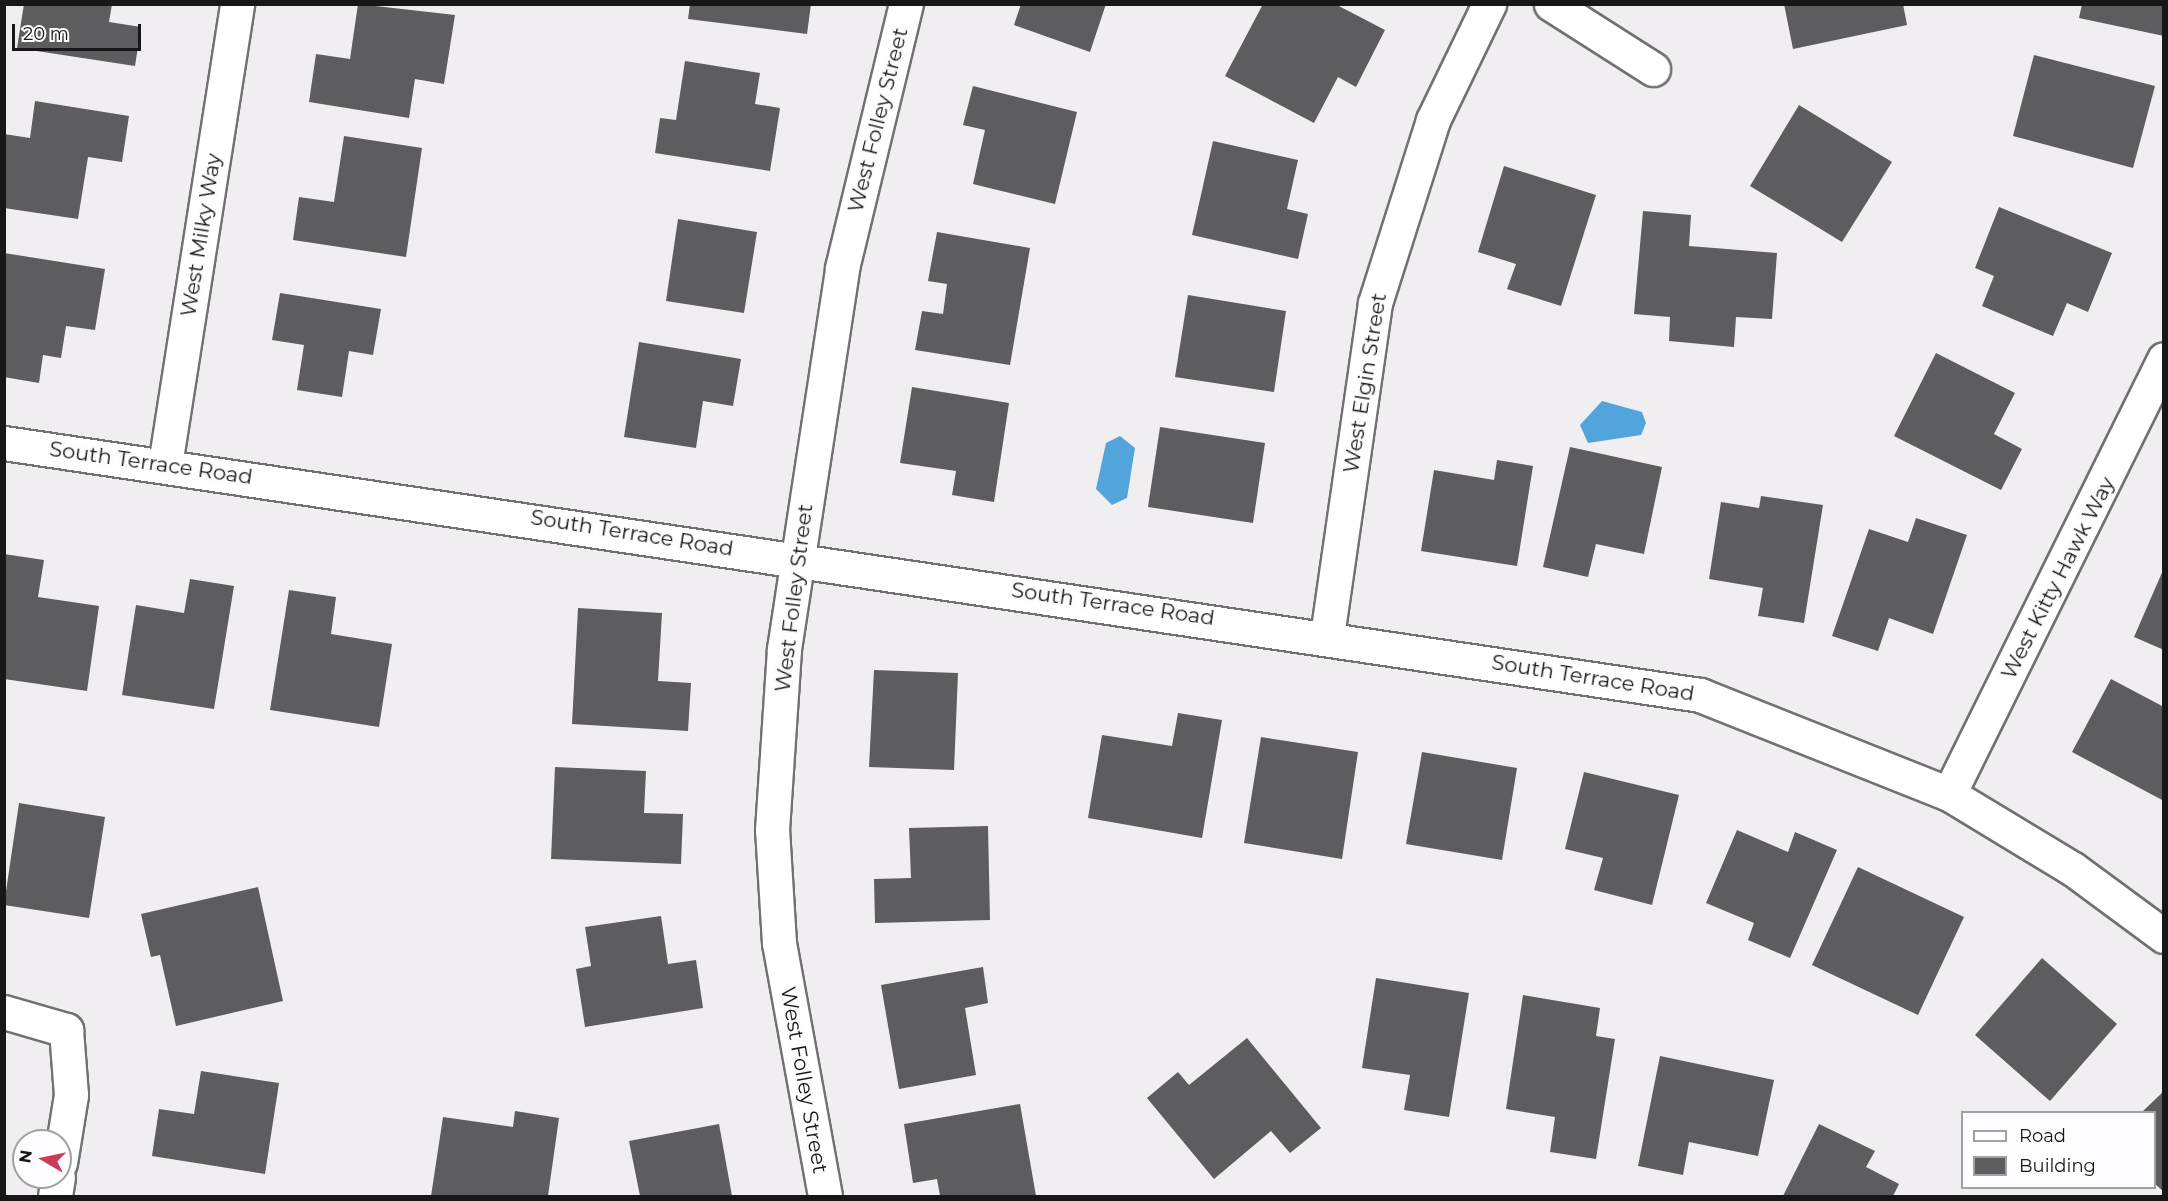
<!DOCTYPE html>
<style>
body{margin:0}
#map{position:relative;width:2168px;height:1201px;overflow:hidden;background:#f0eef1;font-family:Montserrat,sans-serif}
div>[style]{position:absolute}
.water>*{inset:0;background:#52a5db}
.building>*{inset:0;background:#5d5c5e}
.roads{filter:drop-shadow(2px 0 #727072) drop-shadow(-2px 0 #727072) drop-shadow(0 2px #727072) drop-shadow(0 -2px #727072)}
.minor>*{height:33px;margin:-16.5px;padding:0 16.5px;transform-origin:16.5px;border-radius:16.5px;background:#fff}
span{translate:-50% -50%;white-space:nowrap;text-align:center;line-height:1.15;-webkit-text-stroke:6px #fdfcfe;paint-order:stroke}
.street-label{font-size:21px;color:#171718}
.frame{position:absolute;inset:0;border:6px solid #171718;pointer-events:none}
.legend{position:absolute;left:1961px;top:1111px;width:195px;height:78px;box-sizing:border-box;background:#fdfcfe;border:2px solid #a1a0a2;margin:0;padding:8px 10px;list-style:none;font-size:18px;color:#171718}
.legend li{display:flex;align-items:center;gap:12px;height:30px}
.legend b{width:30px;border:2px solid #a1a0a2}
.north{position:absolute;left:12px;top:1129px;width:60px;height:60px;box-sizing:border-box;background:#fdfcfe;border:2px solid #a1a0a2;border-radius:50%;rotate:279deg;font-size:16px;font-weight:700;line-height:24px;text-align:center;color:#171718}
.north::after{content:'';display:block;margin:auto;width:21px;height:27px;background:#ca3b5e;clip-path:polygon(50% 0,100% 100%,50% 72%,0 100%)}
.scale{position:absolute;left:12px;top:24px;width:129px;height:27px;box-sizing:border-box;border:3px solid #171718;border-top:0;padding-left:8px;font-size:18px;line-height:21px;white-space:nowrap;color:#171718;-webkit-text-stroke:4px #fdfcfe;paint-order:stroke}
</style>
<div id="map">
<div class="water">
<i style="clip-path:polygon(1602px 401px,1642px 412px,1646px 423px,1641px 435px,1588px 443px,1580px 425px)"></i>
<i style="clip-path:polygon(1120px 436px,1135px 448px,1127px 498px,1112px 505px,1096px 489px,1106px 443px)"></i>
</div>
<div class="building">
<i style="clip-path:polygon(24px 4px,112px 4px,109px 22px,141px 27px,135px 66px,17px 48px)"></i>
<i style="clip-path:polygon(358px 4px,455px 15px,444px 84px,415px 79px,409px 118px,309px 102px,316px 54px,350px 59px)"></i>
<i style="clip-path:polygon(690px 4px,811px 4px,807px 34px,688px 19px)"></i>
<i style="clip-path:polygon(1021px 4px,1106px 4px,1090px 52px,1014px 25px)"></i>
<i style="clip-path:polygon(1263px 4px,1335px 4px,1385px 30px,1356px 87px,1338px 77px,1314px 123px,1225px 76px)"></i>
<i style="clip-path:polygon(1784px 4px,1903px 4px,1907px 25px,1793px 49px)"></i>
<i style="clip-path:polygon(2082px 4px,2164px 4px,2164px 36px,2079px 18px)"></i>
<i style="clip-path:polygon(2034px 55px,2155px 86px,2133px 168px,2013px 136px)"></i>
<i style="clip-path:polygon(685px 61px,760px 73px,755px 104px,780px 108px,770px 171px,655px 153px,660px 118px,676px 120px)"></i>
<i style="clip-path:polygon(973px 86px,1077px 112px,1055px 204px,973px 184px,985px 130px,963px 125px)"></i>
<i style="clip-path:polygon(35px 101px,129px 116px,122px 162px,88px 157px,78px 219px,4px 208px,4px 134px,30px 138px)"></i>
<i style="clip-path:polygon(1799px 105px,1892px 162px,1842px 242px,1750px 186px)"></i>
<i style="clip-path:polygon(344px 136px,422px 148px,406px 257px,293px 240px,299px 197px,334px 202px)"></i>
<i style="clip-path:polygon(1213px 141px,1298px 160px,1287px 209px,1308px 214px,1298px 259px,1192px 235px)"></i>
<i style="clip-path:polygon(1504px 166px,1596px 195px,1561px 306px,1507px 289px,1516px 264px,1478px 252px)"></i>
<i style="clip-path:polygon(1999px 207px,2112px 253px,2088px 312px,2067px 303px,2053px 336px,1982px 306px,1994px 276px,1975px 268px)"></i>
<i style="clip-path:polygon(1643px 211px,1691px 215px,1689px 246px,1777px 253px,1772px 319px,1736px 317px,1734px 347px,1669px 341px,1670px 317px,1634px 314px)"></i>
<i style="clip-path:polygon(678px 219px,757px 232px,744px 313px,666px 301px)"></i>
<i style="clip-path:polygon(937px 232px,1030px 248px,1010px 365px,915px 350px,922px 311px,943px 314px,947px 284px,928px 281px)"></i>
<i style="clip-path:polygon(4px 253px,105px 269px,95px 330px,66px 326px,61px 358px,43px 355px,39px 383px,4px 377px)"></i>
<i style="clip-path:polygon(280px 293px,381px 309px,373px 355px,349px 351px,342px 397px,297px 390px,304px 345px,272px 340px)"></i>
<i style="clip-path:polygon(1188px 295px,1286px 311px,1274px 392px,1175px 377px)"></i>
<i style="clip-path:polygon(639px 342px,741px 359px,733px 406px,703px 401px,696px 448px,624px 437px)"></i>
<i style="clip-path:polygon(1936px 353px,2015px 393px,1994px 434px,2022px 449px,2001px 490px,1894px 436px)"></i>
<i style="clip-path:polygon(912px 387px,1009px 403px,994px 502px,952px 495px,956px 471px,900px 463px)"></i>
<i style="clip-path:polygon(1160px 427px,1265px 443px,1253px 523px,1148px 507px)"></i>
<i style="clip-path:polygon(1570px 447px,1662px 467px,1644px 554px,1596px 544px,1588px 577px,1543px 567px)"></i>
<i style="clip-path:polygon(1497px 460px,1533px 466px,1517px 566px,1421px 551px,1434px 470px,1494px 480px)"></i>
<i style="clip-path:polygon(1761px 496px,1823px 505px,1804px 623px,1758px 616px,1763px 588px,1709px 579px,1721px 502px,1759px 508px)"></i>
<i style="clip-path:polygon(1916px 518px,1967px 535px,1933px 634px,1889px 618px,1878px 651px,1832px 636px,1869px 529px,1908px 542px)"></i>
<i style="clip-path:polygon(4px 554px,44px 560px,38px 597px,99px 606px,87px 691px,4px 679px)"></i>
<i style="clip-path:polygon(2164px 568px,2164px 650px,2134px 637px)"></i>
<i style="clip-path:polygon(190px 579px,234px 586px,214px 709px,122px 695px,136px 605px,184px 613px)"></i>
<i style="clip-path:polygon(289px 590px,336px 597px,331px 634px,392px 644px,379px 727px,270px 710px)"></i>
<i style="clip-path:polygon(578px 608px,662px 613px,658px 681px,691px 683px,688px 731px,572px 724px)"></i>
<i style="clip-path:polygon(874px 670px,958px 673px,954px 770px,869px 767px)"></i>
<i style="clip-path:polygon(2111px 679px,2164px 707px,2164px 801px,2072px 752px)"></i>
<i style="clip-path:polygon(1178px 713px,1222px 720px,1202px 838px,1088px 818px,1102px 735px,1172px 746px)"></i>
<i style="clip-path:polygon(1261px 737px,1358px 752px,1342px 859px,1244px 843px)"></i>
<i style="clip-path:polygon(1422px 752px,1517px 768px,1502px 860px,1406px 844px)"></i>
<i style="clip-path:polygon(555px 767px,646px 771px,644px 813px,683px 814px,681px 864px,551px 859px)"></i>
<i style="clip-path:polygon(1584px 772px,1679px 795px,1652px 905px,1594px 890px,1603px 858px,1565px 849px)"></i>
<i style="clip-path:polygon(19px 803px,105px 817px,89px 918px,4px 905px)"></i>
<i style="clip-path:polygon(988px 826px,990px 920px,875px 923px,874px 879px,911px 878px,909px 828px)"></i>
<i style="clip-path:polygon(1737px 830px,1788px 852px,1795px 832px,1837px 850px,1790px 958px,1748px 940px,1754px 923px,1706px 903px)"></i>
<i style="clip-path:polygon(1858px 867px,1964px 917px,1918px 1015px,1812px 965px)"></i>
<i style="clip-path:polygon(258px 887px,283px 1001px,176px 1026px,160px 955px,151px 957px,141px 914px)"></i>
<i style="clip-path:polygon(661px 916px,668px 964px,696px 960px,703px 1008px,585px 1027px,576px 969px,591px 966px,585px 927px)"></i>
<i style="clip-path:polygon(2042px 958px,2117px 1024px,2050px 1101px,1975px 1035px)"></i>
<i style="clip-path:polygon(983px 967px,988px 1003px,965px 1008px,976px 1075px,899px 1089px,881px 985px)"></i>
<i style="clip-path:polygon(1376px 978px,1469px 993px,1449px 1117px,1404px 1110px,1410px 1075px,1362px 1068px)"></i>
<i style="clip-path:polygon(1523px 995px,1600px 1008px,1596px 1036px,1615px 1039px,1596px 1159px,1550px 1152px,1555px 1117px,1506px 1109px)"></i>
<i style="clip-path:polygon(1247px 1038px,1321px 1128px,1290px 1153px,1271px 1131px,1214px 1179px,1147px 1098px,1178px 1072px,1189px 1085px)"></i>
<i style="clip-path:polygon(1660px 1056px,1774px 1080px,1758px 1156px,1689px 1142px,1683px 1175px,1638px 1166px)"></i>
<i style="clip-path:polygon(201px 1071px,279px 1083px,265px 1174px,152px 1156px,159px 1109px,194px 1114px)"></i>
<i style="clip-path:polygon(2164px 1091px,2164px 1192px,2154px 1183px,2154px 1112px,2142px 1112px)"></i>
<i style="clip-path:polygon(1020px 1104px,1036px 1196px,940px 1196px,937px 1179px,913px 1183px,904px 1124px)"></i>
<i style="clip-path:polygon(515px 1111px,559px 1118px,548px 1196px,431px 1196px,443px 1117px,513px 1127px)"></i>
<i style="clip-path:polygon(719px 1124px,732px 1196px,640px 1196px,629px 1141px)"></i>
<i style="clip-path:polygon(1819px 1124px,1875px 1151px,1866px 1167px,1899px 1184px,1893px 1196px,1783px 1196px)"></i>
</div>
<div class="roads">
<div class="minor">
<i style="left:1551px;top:4px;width:121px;rotate:32.5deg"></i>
<i style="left:4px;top:443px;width:1715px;rotate:8.45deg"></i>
<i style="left:1700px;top:695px;width:268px;rotate:21.7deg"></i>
<i style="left:1949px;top:794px;width:145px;rotate:31.2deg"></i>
<i style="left:2073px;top:869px;width:113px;rotate:36.4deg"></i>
<i style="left:165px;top:465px;width:467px;rotate:-81.1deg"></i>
<i style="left:1327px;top:636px;width:336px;rotate:-81.8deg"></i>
<i style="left:1375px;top:303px;width:192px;rotate:-72.4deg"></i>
<i style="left:1433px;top:120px;width:129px;rotate:-64.2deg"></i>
<i style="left:1949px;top:794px;width:485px;rotate:-63.7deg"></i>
<i style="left:4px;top:1012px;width:65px;rotate:16.2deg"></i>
<i style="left:66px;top:1030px;width:65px;rotate:85.6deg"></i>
<i style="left:71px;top:1095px;width:69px;rotate:99.2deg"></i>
<i style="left:55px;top:1196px;width:19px;rotate:-81deg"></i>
<i style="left:825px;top:1196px;width:257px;rotate:-100.3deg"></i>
<i style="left:779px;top:943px;width:113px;rotate:-93.5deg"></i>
<i style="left:772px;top:830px;width:181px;rotate:-86.2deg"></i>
<i style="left:784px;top:649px;width:385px;rotate:-81.3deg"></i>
<i style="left:842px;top:268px;width:272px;rotate:-76.4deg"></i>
</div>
</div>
<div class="street-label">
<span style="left:878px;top:120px;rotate:-76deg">West Folley Street</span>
<span style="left:201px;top:235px;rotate:-81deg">West Milky Way</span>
<span style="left:1365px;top:383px;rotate:-81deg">West Elgin Street</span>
<span style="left:151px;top:463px;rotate:8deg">South Terrace Road</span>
<span style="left:632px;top:533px;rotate:9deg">South Terrace Road</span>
<span style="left:2058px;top:578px;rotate:-63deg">West Kitty Hawk Way</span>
<span style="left:794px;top:598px;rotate:-83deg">West Folley Street</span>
<span style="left:1113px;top:604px;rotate:8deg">South Terrace Road</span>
<span style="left:1593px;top:678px;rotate:9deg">South Terrace Road</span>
<span style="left:804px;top:1080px;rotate:80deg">West Folley Street</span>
</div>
<div class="frame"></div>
<ul class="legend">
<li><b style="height:8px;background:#fff"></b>Road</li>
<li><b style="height:16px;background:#5d5c5e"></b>Building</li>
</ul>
<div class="north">N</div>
<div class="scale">20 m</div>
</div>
